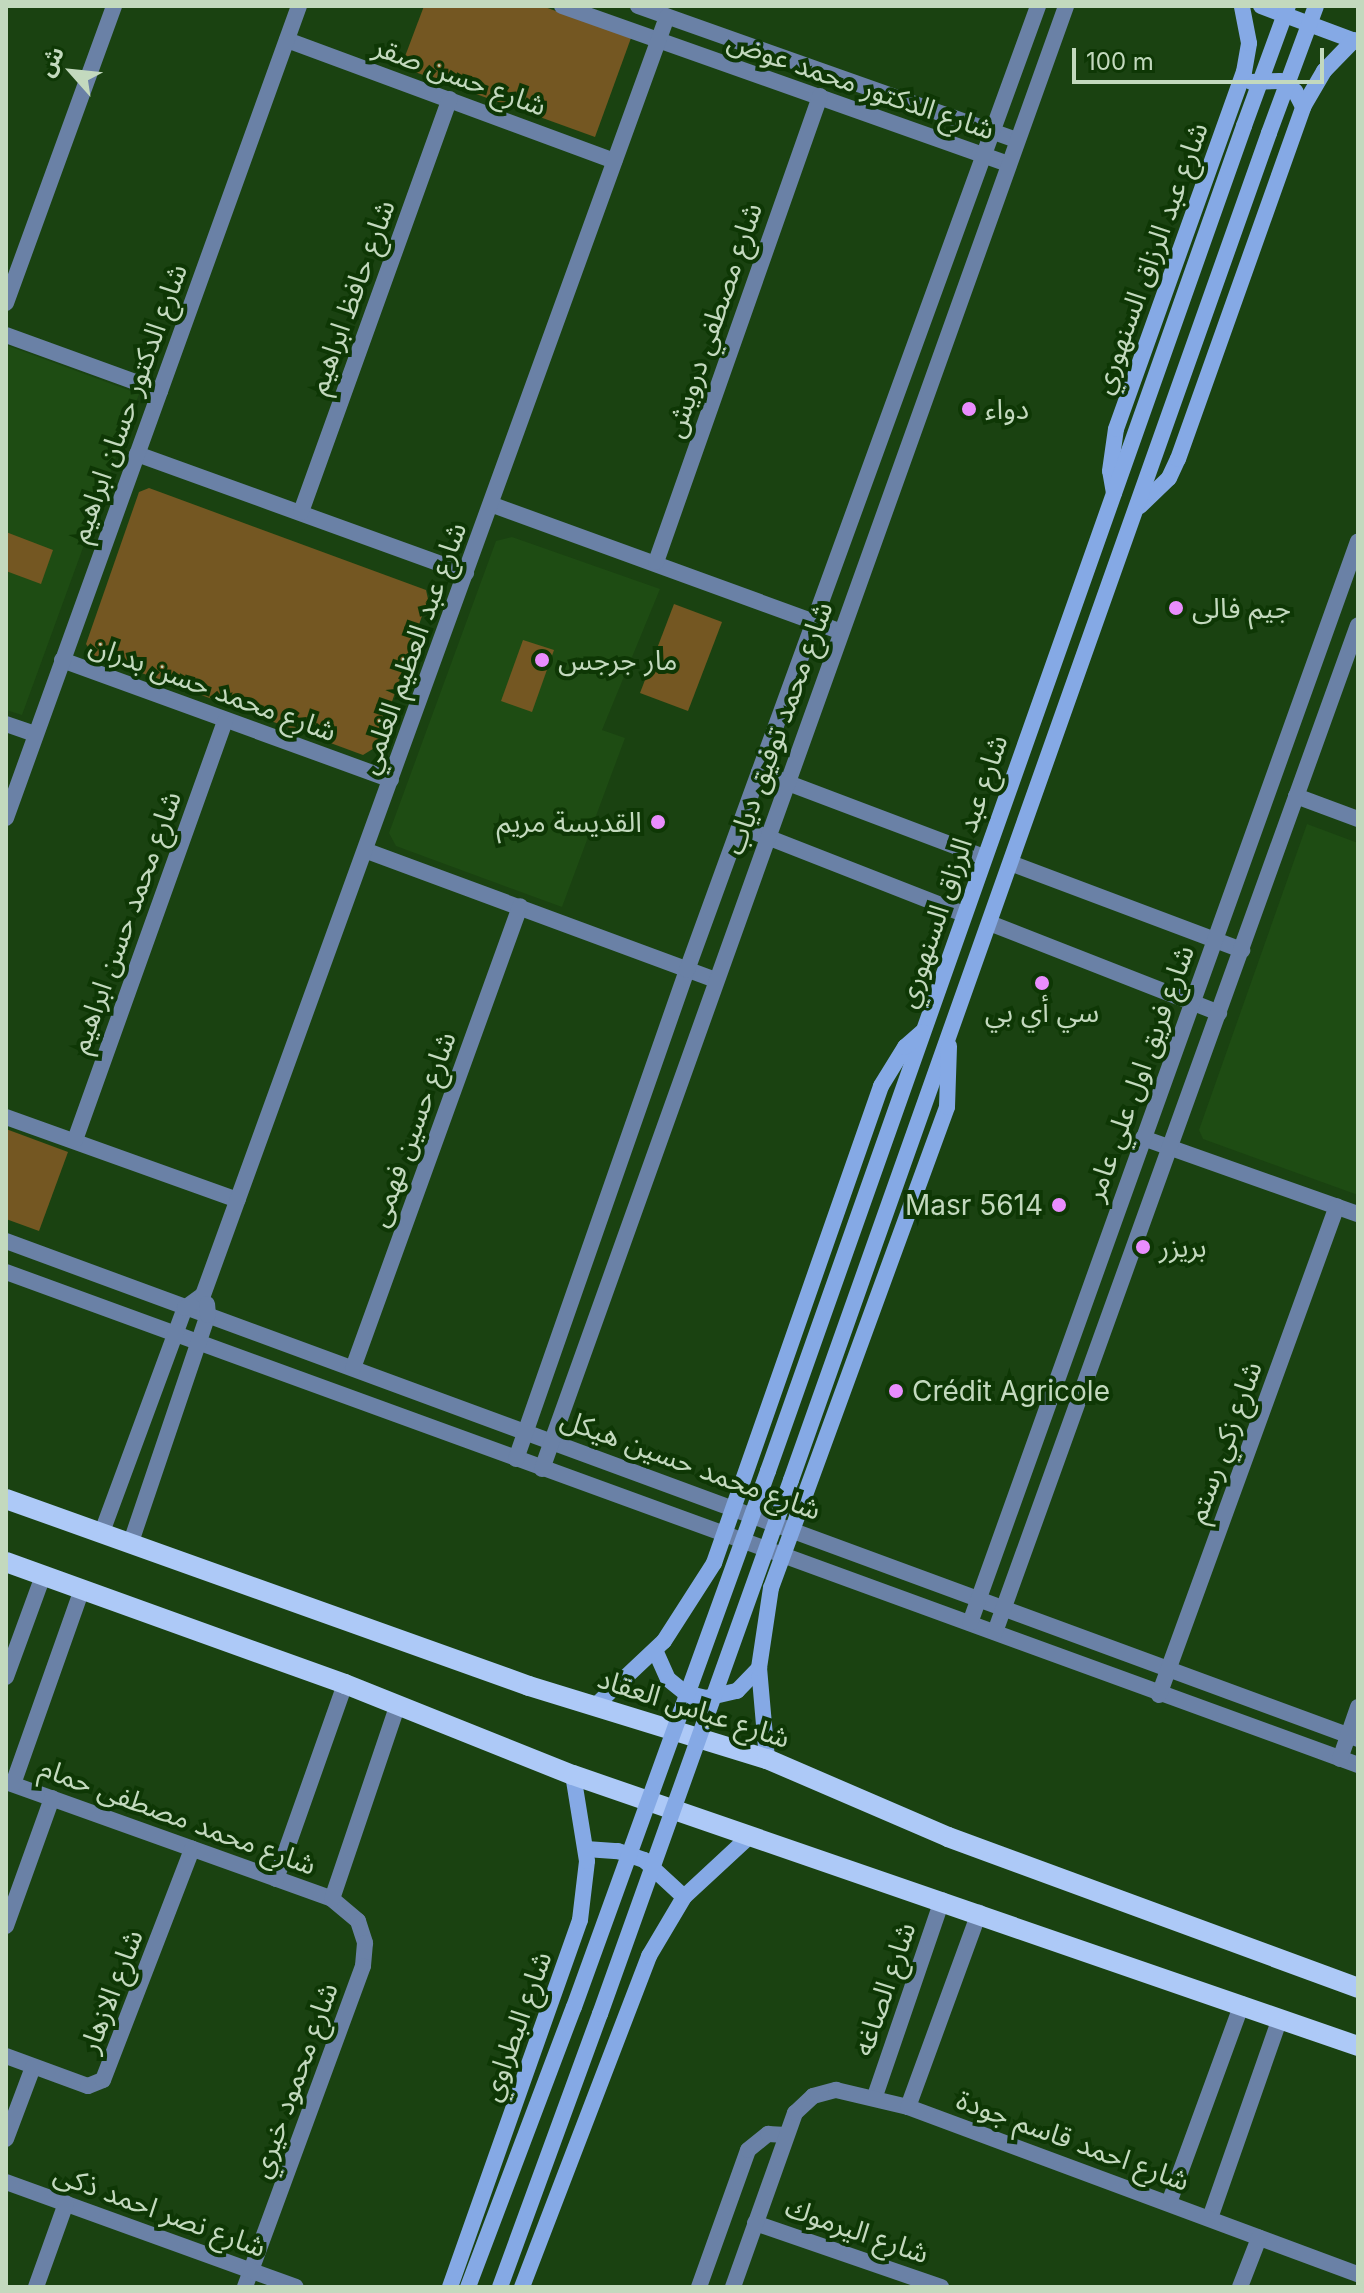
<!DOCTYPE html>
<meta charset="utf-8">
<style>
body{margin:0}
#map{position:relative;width:1364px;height:2293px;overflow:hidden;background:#1a4211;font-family:Inter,"Noto Sans Arabic",sans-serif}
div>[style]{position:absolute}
.built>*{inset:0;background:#1e4c13}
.green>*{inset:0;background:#745722}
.street>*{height:16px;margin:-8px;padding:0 8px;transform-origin:8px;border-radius:8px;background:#6a81a6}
.secondary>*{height:16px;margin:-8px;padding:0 8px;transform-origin:8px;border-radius:8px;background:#85a9e5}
.primary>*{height:20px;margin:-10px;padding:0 10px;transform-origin:10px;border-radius:10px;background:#adc9f7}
.secondary-bridge>*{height:16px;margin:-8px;padding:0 8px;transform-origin:8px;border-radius:8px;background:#85a9e5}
.dots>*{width:22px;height:22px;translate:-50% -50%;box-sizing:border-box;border:4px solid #0e3705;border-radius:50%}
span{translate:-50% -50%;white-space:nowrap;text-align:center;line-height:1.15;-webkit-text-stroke:8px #0e3705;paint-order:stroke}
.street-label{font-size:28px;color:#c3d9be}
.poi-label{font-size:28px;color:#c3d9be}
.left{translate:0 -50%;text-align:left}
.right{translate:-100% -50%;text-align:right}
.frame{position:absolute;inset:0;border:8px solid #c3d9be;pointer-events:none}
.north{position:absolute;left:32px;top:32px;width:80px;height:80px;-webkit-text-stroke:6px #0e3705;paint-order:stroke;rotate:297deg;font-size:22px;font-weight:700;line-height:32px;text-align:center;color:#c3d9be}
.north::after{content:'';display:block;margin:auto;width:28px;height:36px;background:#c3d9be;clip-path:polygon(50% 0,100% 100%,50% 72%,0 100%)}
.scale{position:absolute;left:1072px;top:48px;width:252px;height:36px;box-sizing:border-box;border:4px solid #c3d9be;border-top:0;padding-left:10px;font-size:24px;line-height:28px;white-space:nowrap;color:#c3d9be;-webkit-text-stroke:6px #0e3705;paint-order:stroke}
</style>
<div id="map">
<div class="built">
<i style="clip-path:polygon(6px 345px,139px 394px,22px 715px,6px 710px)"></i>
<i style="clip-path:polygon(512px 537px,660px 589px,602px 730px,625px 738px,562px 907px,396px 846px,389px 833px,496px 541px)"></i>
<i style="clip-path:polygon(1307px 824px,1358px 843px,1358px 1195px,1203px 1139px,1199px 1130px)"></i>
</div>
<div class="green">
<i style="clip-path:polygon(424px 6px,542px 6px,631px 38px,595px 137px,401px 67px)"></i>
<i style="clip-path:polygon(149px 488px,426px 590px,428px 599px,376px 747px,363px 755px,93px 655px,86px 644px,139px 492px)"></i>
<i style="clip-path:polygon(6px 532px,53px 550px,41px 584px,6px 571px)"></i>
<i style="clip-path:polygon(674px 604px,722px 622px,688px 711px,640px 693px)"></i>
<i style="clip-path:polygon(523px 640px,554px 650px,532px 712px,501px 701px)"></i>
<i style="clip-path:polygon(6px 1129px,68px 1152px,39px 1231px,6px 1219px)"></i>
</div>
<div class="street">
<i style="left:562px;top:6px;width:473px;rotate:19.5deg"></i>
<i style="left:638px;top:6px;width:402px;rotate:19.5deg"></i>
<i style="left:287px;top:40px;width:349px;rotate:20.3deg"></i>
<i style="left:6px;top:303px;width:316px;rotate:-70deg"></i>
<i style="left:6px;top:335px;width:164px;rotate:20deg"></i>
<i style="left:137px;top:454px;width:350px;rotate:19.9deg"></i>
<i style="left:493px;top:505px;width:369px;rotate:20deg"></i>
<i style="left:301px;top:512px;width:439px;rotate:-70.2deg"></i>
<i style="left:656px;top:562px;width:494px;rotate:-70.6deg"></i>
<i style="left:62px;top:660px;width:350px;rotate:20deg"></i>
<i style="left:6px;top:724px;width:31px;rotate:19deg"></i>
<i style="left:759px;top:772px;width:241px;rotate:20.7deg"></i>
<i style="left:1296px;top:796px;width:66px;rotate:20.4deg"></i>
<i style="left:6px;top:818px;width:863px;rotate:-70.16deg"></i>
<i style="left:739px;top:826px;width:242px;rotate:21.4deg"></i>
<i style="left:367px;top:851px;width:371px;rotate:20.3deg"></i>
<i style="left:1013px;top:864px;width:245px;rotate:20.6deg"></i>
<i style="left:992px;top:924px;width:244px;rotate:21.4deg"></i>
<i style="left:6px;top:1117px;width:246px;rotate:19.7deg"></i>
<i style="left:1143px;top:1138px;width:228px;rotate:19.5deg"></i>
<i style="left:75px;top:1140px;width:446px;rotate:-70.3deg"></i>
<i style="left:6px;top:1241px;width:1441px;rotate:20.22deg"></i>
<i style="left:6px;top:1272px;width:1439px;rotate:20.03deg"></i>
<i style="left:353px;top:1368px;width:491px;rotate:-70.1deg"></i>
<i style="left:516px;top:1459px;width:518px;rotate:-70.73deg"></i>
<i style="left:687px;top:970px;width:1026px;rotate:-69.99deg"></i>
<i style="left:542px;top:1469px;width:1554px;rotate:-70.29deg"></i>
<i style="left:102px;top:1532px;width:239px;rotate:-69.7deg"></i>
<i style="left:185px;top:1308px;width:22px;rotate:-36deg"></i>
<i style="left:203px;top:1295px;width:1360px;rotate:-70.05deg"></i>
<i style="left:131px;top:1542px;width:240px;rotate:-71.3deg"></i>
<i style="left:208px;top:1315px;width:11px;rotate:-95deg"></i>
<i style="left:970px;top:1623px;width:1149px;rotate:-70.27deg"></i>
<i style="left:995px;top:1632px;width:1070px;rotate:-70.18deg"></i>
<i style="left:6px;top:1677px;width:108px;rotate:-69.9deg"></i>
<i style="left:1159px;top:1695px;width:520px;rotate:-70deg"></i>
<i style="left:1340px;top:1759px;width:55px;rotate:-70.9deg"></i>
<i style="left:6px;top:1782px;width:346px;rotate:19.7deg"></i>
<i style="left:332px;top:1899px;width:34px;rotate:40deg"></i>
<i style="left:358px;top:1921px;width:23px;rotate:72deg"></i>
<i style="left:365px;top:1943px;width:23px;rotate:95deg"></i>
<i style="left:363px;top:1966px;width:342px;rotate:110.2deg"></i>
<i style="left:13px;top:1784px;width:207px;rotate:-70.5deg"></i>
<i style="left:276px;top:1879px;width:207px;rotate:-70.5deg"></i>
<i style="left:332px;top:1899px;width:206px;rotate:-71.3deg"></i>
<i style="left:6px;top:1926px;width:136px;rotate:-70.2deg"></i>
<i style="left:6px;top:2056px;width:87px;rotate:20.1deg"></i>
<i style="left:88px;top:2086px;width:16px;rotate:-22deg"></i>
<i style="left:103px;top:2080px;width:248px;rotate:-68.9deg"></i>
<i style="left:875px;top:2096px;width:207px;rotate:-71.1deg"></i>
<i style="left:908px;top:2107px;width:207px;rotate:-69.9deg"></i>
<i style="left:6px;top:2139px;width:77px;rotate:-69.4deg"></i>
<i style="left:6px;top:2182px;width:308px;rotate:19.9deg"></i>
<i style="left:1169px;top:2203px;width:212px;rotate:-69.9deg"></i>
<i style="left:1210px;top:2218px;width:212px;rotate:-70.7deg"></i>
<i style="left:755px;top:2223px;width:197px;rotate:19deg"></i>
<i style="left:36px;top:2287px;width:89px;rotate:-70.3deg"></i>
<i style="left:699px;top:2287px;width:145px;rotate:-70.3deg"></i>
<i style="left:748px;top:2150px;width:26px;rotate:-39deg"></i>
<i style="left:768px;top:2134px;width:18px;rotate:3deg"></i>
<i style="left:733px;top:2287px;width:185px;rotate:-70.4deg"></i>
<i style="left:795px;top:2113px;width:25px;rotate:-43deg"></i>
<i style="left:813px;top:2096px;width:24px;rotate:-15deg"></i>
<i style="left:836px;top:2090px;width:74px;rotate:13.3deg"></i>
<i style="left:908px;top:2107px;width:480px;rotate:20.4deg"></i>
<i style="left:1240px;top:2287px;width:53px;rotate:-68.8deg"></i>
</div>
<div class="secondary">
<i style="left:1261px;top:6px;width:103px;rotate:20.4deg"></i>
<i style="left:1251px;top:82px;width:29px;rotate:-2deg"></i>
<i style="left:1280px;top:81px;width:18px;rotate:34deg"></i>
<i style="left:1295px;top:91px;width:18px;rotate:63deg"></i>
<i style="left:1114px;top:493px;width:22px;rotate:-100deg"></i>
<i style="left:1110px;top:471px;width:42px;rotate:-81.9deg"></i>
<i style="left:1116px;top:429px;width:379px;rotate:-70.3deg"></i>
<i style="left:1244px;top:72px;width:29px;rotate:-80deg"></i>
<i style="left:1249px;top:43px;width:38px;rotate:-101deg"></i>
<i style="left:1140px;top:506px;width:40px;rotate:-44deg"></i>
<i style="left:1169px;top:478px;width:21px;rotate:-65deg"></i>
<i style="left:1178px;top:459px;width:374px;rotate:-70.4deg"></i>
<i style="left:1303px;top:107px;width:42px;rotate:-59.7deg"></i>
<i style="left:1324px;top:71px;width:43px;rotate:-45.9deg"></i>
<i style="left:768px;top:1471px;width:1427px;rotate:-70.51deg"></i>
<i style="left:791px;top:1480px;width:1429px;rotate:-70.46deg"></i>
<i style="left:655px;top:1650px;width:32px;rotate:66deg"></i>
<i style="left:668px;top:1679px;width:22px;rotate:39deg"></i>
<i style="left:685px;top:1693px;width:22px;rotate:13deg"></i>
<i style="left:706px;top:1698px;width:32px;rotate:-13deg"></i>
<i style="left:737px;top:1691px;width:32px;rotate:-46deg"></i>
<i style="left:596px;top:1705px;width:93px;rotate:-43.3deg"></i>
<i style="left:664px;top:1641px;width:93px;rotate:-57.3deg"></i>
<i style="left:714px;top:1563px;width:505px;rotate:-70.7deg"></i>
<i style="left:881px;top:1086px;width:46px;rotate:-58.4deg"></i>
<i style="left:905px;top:1047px;width:23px;rotate:-41deg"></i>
<i style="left:767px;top:1759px;width:91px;rotate:-95deg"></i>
<i style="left:759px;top:1668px;width:81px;rotate:-81.5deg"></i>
<i style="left:771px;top:1588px;width:512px;rotate:-69.9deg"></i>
<i style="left:947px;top:1107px;width:61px;rotate:-88.1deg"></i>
<i style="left:586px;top:1849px;width:32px;rotate:4deg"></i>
<i style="left:618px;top:1851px;width:28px;rotate:19deg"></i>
<i style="left:644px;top:1860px;width:54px;rotate:42.8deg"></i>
<i style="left:450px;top:2287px;width:389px;rotate:-70.5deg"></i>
<i style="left:580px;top:1920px;width:59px;rotate:-83.2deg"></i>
<i style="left:587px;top:1861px;width:87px;rotate:-99.2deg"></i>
<i style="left:468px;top:2287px;width:299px;rotate:-69.3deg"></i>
<i style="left:500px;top:2287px;width:291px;rotate:-69.9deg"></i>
<i style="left:522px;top:2287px;width:355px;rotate:-69deg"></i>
<i style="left:649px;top:1956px;width:69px;rotate:-59.3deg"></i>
<i style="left:684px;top:1897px;width:91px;rotate:-42.8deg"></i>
</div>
<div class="primary">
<i style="left:6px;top:1499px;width:555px;rotate:19.67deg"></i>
<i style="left:529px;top:1686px;width:249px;rotate:17.1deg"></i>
<i style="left:767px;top:1759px;width:197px;rotate:23.3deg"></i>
<i style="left:948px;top:1837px;width:437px;rotate:20.2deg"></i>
<i style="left:6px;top:1562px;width:360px;rotate:19.8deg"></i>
<i style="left:345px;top:1684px;width:245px;rotate:21.8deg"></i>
<i style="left:573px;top:1775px;width:830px;rotate:19.05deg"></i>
</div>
<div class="secondary-bridge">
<i style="left:1244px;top:126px;width:128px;rotate:-69.9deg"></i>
<i style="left:1269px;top:133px;width:135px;rotate:-69.7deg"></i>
<i style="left:574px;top:2007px;width:570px;rotate:-70.1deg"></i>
<i style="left:600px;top:2014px;width:567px;rotate:-70.32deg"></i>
</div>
<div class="dots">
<i style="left:969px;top:409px;background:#e98dfd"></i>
<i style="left:1176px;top:608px;background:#e98dfd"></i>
<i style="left:542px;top:660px;background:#e98dfd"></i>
<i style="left:658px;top:822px;background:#e98dfd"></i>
<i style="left:1042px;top:983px;background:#e98dfd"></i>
<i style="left:1059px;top:1205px;background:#e98dfd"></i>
<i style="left:1143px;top:1247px;background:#e98dfd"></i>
<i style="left:896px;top:1391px;background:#e98dfd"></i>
</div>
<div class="street-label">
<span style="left:460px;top:76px;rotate:20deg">شارع حسن صقر</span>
<span style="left:861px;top:85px;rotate:19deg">شارع الدكتور محمد عوض</span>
<span style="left:1150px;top:258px;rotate:-70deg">شارع عبد الرزاق السنهوري</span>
<span style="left:351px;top:297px;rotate:-70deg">شارع حافظ ابراهيم</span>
<span style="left:713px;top:320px;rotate:-71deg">شارع مصطفي درويش</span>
<span style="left:128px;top:403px;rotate:-70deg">شارع الدكتور حسان ابراهيم</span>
<span style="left:412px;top:648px;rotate:-70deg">شارع عبد العظيم الغلمي</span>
<span style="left:213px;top:688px;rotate:20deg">شارع محمد حسن بدران</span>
<span style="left:778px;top:728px;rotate:-70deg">شارع محمد توفيق دياب</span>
<span style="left:952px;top:871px;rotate:-71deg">شارع عبد الرزاق السنهوري</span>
<span style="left:125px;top:922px;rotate:-70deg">شارع محمد حسن ابراهيم</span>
<span style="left:1139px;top:1073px;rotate:-70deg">شارع فريق اول علي عامر</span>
<span style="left:412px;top:1129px;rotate:-70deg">شارع حسين فهمى</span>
<span style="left:1224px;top:1442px;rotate:-70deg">شارع زكي رستم</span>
<span style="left:691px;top:1464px;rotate:20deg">شارع محمد حسين هيكل</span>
<span style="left:694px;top:1708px;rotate:18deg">شارع عباس العقاد</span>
<span style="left:178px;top:1816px;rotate:20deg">شارع محمد مصطفى حمام</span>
<span style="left:884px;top:1989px;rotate:-71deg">شارع الصاغه</span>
<span style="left:111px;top:1991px;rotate:-69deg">شارع الازهار</span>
<span style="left:516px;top:2026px;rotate:-70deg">شارع البطراوي</span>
<span style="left:294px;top:2080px;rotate:-70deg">شارع محمود خيري</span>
<span style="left:1073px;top:2140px;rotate:20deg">شارع احمد قاسم جودة</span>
<span style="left:160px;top:2210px;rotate:20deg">شارع نصر احمد ذكى</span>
<span style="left:857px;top:2230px;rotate:19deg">شارع اليرموك</span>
</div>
<div class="poi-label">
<span class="left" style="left:985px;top:409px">دواء</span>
<span class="left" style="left:1192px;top:608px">جيم فالى</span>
<span class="left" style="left:558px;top:660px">مار جرجس</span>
<span class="right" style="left:642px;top:822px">القديسة مريم</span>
<span style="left:1042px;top:1012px">سي أي بي</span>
<span class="right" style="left:1043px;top:1205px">Masr 5614</span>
<span class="left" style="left:1159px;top:1247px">بريزر</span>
<span class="left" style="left:912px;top:1391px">Crédit Agricole</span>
</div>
<div class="frame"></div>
<div class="north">ش</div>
<div class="scale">100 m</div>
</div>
